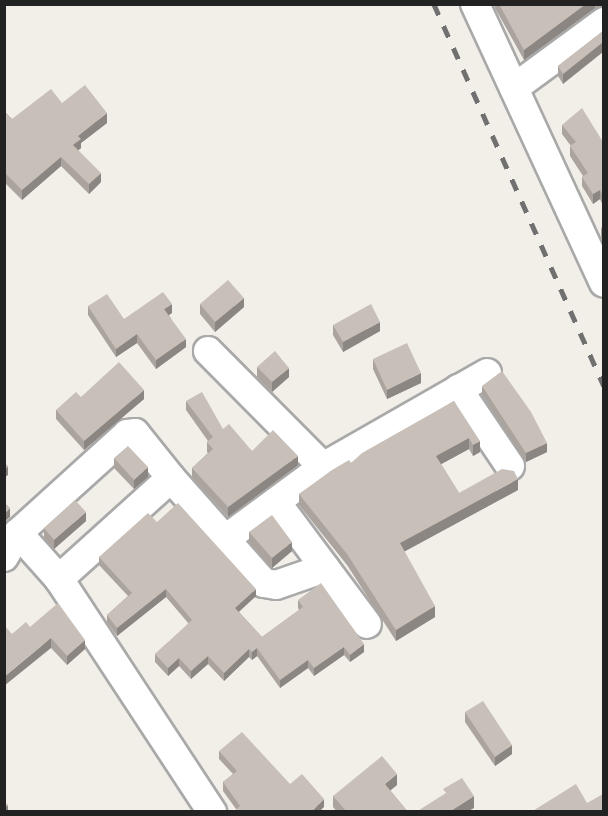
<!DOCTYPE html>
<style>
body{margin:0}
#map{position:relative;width:608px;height:816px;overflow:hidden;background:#f2efe9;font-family:Jost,sans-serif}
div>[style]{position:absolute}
.roads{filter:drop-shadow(2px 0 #a9a9a9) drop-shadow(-2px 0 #a9a9a9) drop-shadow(0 2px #a9a9a9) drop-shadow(0 -2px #a9a9a9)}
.minor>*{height:28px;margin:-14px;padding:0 14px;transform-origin:14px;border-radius:14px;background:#fff}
.rail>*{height:4.5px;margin-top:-2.25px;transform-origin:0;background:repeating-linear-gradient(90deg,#707070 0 12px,transparent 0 24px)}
.wall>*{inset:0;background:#aba49e}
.shaded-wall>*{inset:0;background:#8b8681}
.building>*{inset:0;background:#c7bfb8}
span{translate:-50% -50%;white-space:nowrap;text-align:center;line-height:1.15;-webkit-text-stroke:5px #fff;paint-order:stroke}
.frame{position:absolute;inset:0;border:6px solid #222;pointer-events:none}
</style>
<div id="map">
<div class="roads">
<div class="minor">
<i style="left:475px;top:4px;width:307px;rotate:65.2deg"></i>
<i style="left:514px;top:88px;width:112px;rotate:-36.3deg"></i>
<i style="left:208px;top:351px;width:163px;rotate:45.2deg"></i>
<i style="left:458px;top:389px;width:93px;rotate:56deg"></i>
<i style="left:171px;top:478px;width:140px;rotate:48.5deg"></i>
<i style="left:264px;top:583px;width:12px;rotate:9deg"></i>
<i style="left:276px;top:585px;width:52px;rotate:-19.1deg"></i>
<i style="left:276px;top:502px;width:152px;rotate:53.3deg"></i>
<i style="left:18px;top:533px;width:147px;rotate:-42.2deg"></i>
<i style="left:127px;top:434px;width:8px;rotate:-7deg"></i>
<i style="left:135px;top:433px;width:58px;rotate:51.3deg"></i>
<i style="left:171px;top:478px;width:151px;rotate:138deg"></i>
<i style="left:224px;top:540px;width:123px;rotate:-36.4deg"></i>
<i style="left:323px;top:467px;width:189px;rotate:-29.8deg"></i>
<i style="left:4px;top:557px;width:28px;rotate:-60deg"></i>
<i style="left:18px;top:533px;width:62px;rotate:48.3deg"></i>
<i style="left:59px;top:579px;width:279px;rotate:56.7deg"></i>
</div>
</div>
<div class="rail">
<i style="left:434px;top:4px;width:418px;rotate:66deg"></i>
</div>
<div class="wall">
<i style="clip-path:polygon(495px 4px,603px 4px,603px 7px,595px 8px,524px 60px,495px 8px)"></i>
<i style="clip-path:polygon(603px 31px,563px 84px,558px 76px,558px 66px)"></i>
<i style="clip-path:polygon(62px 103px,107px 123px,81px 143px,81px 148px,78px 150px,101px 182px,89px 194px,61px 166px,22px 200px,4px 182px,4px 111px,12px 119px)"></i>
<i style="clip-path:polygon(562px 125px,603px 142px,603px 206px,600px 199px,593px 204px,582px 186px,582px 177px,583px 176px,570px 156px,570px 146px,571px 146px,562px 134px)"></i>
<i style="clip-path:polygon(603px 227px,603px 241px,601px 237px,601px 228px)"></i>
<i style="clip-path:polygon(200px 304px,244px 307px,215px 332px,200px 314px)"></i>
<i style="clip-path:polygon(88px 306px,124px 319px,172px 313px,169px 315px,186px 347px,156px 369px,137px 343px,116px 357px,88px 315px)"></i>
<i style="clip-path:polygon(333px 325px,380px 331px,343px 352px,333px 335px)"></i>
<i style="clip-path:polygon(373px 359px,421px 383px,387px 399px,373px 369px)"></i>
<i style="clip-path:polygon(257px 367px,289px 377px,272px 392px,257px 377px)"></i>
<i style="clip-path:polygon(482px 386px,547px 452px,526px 462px,482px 395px)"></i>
<i style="clip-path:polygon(81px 397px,144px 399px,84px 450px,56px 419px,56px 410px)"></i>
<i style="clip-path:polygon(186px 401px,252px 451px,298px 465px,228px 517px,192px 477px,192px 468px,208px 453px,207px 452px,207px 442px,208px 441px,186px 410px)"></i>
<i style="clip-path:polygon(454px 401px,480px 452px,473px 456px,469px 449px,441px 464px,459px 493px,518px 490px,404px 551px,435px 617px,396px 641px,347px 565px,299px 505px,299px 494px)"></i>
<i style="clip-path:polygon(114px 458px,148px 477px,134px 489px,114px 468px)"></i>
<i style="clip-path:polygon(86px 521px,54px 549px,44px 538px,44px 528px)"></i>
<i style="clip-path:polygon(157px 522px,256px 596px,239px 612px,262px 637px,299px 610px,298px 608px,298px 600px,364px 652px,350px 662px,344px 655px,314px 676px,308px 668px,280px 688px,257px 656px,252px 660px,249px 657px,224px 681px,208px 664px,191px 679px,179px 666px,168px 676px,155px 662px,155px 654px,189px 624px,166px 597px,117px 636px,107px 622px,107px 615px,128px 596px,99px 565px,99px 557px)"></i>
<i style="clip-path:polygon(249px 532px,292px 551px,272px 568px,249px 542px)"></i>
<i style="clip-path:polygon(30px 627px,85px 649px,67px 665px,51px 648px,12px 634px)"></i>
<i style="clip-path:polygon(465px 712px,512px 754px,495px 766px,465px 722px)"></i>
<i style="clip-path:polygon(219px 751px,290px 784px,324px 807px,236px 809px,223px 791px,223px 782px,233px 774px,219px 759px)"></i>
<i style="clip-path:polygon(397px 785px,390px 790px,408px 812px,337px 812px,333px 807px,333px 796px)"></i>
</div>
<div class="shaded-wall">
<i style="clip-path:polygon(586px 4px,595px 4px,595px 8px,524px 60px,524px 50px)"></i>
<i style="clip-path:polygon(603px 42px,603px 52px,563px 84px,563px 74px)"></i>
<i style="clip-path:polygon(107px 113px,107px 123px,81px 143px,81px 148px,73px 155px,73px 145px,78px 136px)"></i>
<i style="clip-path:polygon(61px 157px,61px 166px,22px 200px,22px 190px)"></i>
<i style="clip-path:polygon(101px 173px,101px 182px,89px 194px,89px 184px)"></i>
<i style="clip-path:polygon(600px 190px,600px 199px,593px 204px,593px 194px)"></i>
<i style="clip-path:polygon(244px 298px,244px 307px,215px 332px,215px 322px)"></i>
<i style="clip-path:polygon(172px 304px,172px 313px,164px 318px,164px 309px)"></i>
<i style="clip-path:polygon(380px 322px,380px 331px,343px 352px,343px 342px)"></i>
<i style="clip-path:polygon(137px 334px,137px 343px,116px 357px,116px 349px)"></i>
<i style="clip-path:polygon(186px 339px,186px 347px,156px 369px,156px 360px)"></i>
<i style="clip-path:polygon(289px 368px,289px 377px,272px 392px,272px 382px)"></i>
<i style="clip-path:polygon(421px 373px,421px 383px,387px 399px,387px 390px)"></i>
<i style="clip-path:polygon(144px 390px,144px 399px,84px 450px,84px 441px)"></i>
<i style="clip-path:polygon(469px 438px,469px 449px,436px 467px,436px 456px)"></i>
<i style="clip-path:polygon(480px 441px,480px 452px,473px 456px,473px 445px)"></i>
<i style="clip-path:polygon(547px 443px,547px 452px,526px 462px,526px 453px)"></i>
<i style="clip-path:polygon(298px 456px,298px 465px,228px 517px,228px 507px)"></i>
<i style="clip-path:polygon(8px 466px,8px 475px,4px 478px,4px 470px)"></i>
<i style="clip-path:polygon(148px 467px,148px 477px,134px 489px,134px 480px)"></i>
<i style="clip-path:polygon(518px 479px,518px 490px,400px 554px,400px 543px)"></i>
<i style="clip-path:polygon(6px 488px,6px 497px,4px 499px,4px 490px)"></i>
<i style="clip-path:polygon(10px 508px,10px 517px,4px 522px,4px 514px)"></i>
<i style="clip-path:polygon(86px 512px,86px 521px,54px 549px,54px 540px)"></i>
<i style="clip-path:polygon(292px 542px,292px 551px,272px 568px,272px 558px)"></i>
<i style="clip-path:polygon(166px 589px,166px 597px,117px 636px,117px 628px)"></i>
<i style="clip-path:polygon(256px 589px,256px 596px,235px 615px,235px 608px)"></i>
<i style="clip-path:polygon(435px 606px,435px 617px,396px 641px,396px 630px)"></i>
<i style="clip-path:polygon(51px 638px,51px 648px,4px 686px,4px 677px)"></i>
<i style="clip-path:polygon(85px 640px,85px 649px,67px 665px,67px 656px)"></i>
<i style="clip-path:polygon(364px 644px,364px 652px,350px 662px,350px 655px)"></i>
<i style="clip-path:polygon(344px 647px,344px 655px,314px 676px,314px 668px)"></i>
<i style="clip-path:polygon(257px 648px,257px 656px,252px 660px,252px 652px)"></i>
<i style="clip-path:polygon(249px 649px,249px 657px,224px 681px,224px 673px)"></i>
<i style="clip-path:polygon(208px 656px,208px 664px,191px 679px,191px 671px)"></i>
<i style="clip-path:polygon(179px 658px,179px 666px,168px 676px,168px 668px)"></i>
<i style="clip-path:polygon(308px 660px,308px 668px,280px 688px,280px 680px)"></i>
<i style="clip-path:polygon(512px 745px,512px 754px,495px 766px,495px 757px)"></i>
<i style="clip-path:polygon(397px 774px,397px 785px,385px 795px,385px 784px)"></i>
<i style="clip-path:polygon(474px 796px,474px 808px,467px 812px,449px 812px)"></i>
<i style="clip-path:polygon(324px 799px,324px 807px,319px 812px,311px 812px)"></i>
<i style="clip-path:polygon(8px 805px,8px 812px,4px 812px,4px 808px)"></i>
</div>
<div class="building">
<i style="clip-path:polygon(499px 4px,586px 4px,524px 50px)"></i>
<i style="clip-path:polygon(603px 31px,603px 42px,563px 74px,558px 66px)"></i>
<i style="clip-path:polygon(85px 85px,107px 113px,78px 136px,81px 139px,73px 145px,101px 173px,89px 184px,61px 157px,22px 190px,4px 172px,4px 111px,12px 119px,51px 89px,62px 103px)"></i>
<i style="clip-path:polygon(582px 108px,603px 142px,603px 196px,600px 190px,593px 194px,582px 177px,588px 173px,570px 146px,576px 142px,562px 125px)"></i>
<i style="clip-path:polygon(228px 280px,244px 298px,215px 322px,200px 304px)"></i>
<i style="clip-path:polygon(163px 292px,172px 304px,164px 309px,186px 339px,156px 360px,137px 334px,116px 349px,88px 306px,107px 294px,124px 319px)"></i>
<i style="clip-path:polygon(371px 304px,380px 322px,343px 342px,333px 325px)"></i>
<i style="clip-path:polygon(407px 343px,421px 373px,387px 390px,373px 359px)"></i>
<i style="clip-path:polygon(275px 351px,289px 368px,272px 382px,257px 367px)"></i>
<i style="clip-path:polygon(119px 362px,144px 390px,84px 441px,56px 410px,76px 392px,81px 397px)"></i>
<i style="clip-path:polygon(502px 371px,531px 412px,547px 443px,526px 453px,482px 386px)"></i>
<i style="clip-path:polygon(202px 392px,223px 429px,229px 424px,252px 451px,273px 430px,298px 456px,228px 507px,192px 468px,213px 449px,207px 442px,213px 437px,186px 401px)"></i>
<i style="clip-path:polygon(454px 401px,480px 441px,473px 445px,469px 438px,436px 456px,459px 493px,502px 469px,514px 471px,518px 479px,400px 543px,435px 606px,396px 630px,347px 554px,299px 494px,332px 470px,349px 460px,351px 463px,362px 453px)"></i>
<i style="clip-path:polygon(128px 446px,148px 467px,134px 480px,114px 458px)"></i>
<i style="clip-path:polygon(4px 462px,8px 466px,4px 470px)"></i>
<i style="clip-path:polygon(75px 500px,86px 512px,54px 540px,44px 528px)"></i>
<i style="clip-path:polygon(4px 502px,10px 508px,4px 514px)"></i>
<i style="clip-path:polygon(178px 503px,256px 589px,235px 608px,262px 637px,303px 607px,298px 600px,321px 583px,364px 644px,350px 655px,344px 647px,314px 668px,308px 660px,280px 680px,257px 648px,252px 652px,249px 649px,224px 673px,208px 656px,191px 671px,179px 658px,168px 668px,155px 654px,192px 620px,166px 589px,117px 628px,107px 615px,132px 593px,99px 557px,148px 513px,157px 522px)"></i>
<i style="clip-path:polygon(272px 515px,292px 542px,272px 558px,249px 532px)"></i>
<i style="clip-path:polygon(58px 603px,85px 640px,67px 656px,51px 638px,4px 677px,4px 625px,12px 634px,26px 622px,30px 627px)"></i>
<i style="clip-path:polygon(483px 701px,512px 745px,495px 757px,465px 712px)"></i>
<i style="clip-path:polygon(242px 732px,290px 784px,302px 774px,324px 799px,311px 812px,233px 812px,240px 806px,223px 782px,237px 771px,219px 751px)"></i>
<i style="clip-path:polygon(382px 756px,397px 774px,385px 784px,408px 812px,347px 812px,333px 796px)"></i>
<i style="clip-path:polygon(462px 778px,474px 796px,449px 812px,416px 812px,446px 793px,443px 789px)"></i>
<i style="clip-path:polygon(576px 784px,587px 803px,603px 794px,603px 812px,531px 812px)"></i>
<i style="clip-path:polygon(4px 801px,8px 805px,4px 808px)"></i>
</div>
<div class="frame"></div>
</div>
